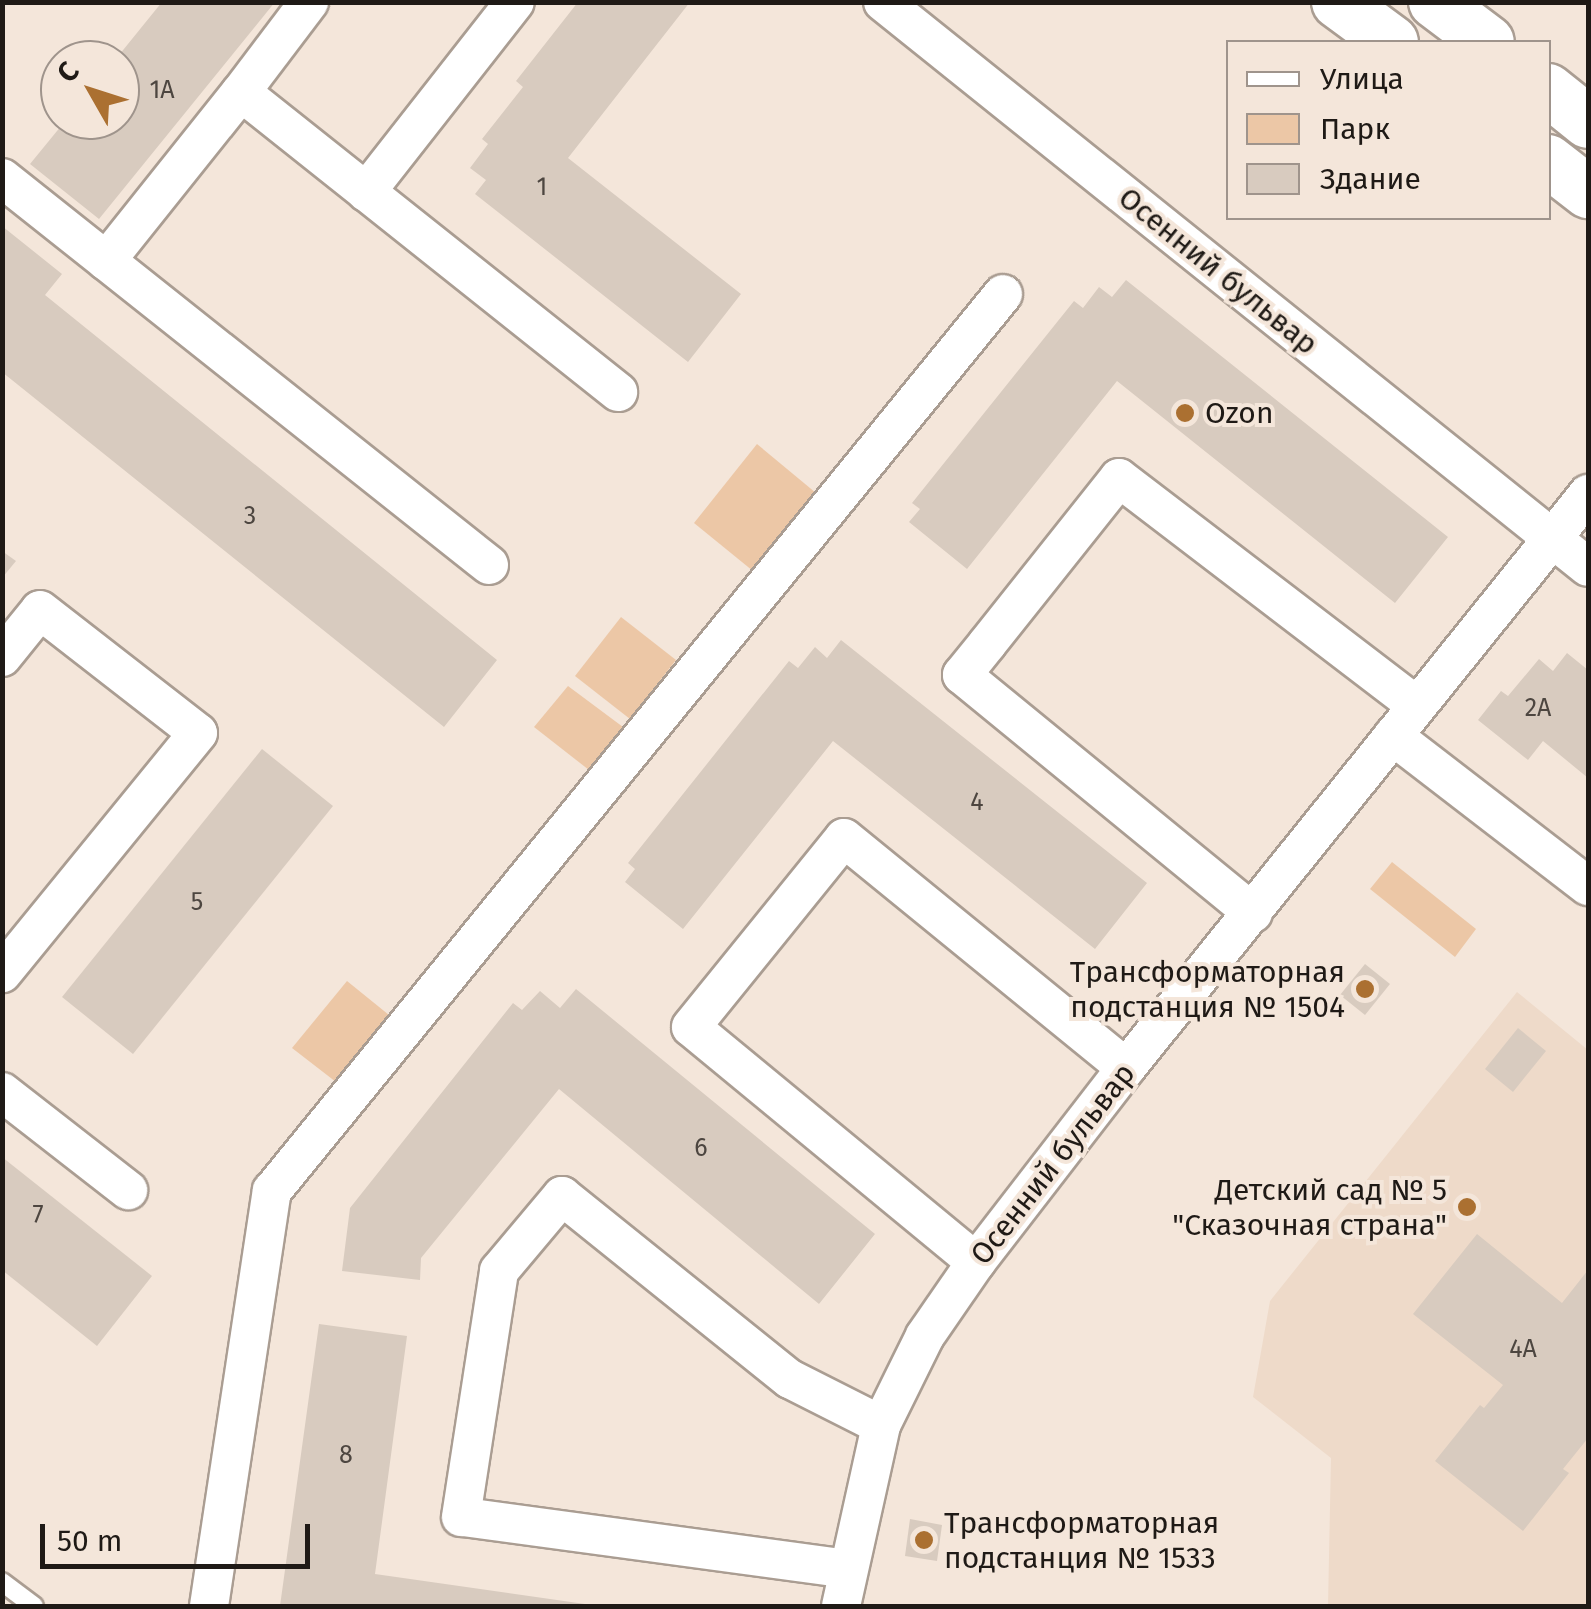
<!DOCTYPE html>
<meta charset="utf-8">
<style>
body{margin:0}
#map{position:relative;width:1591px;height:1609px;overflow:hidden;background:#f4e6da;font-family:"Fira Sans",sans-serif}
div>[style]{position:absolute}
.built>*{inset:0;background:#eedac9}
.green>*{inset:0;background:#ecc7a6}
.building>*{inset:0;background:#d8cbbf}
.roads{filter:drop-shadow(2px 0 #aa9d92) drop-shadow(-2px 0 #aa9d92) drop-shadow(0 2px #aa9d92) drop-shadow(0 -2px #aa9d92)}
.lane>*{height:18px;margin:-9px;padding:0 9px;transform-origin:9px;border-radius:9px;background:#fff}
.street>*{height:38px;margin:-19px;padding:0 19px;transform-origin:19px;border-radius:19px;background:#fff}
.secondary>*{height:52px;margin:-26px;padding:0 26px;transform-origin:26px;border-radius:26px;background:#fff}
.dots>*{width:28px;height:28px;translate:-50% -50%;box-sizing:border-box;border:5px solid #f4e6da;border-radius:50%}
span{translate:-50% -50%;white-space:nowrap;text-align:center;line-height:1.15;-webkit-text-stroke:8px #f4e6da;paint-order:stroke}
.number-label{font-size:25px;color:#4d4640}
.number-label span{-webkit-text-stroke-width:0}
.street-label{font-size:30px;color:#1f1a16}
.poi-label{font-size:30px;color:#1f1a16}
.left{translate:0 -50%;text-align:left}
.right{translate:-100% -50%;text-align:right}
.frame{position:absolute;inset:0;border:5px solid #1f1a16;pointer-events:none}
.legend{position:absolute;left:1226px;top:40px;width:325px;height:180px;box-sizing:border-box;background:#f4e6da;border:2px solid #9f948c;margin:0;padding:12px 18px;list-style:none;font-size:30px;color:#1f1a16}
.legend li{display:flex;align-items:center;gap:20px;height:50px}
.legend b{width:50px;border:2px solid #9f948c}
.north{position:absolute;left:40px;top:40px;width:100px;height:100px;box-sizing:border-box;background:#f4e6da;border:2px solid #9f948c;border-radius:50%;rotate:309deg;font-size:28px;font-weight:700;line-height:40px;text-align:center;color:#1f1a16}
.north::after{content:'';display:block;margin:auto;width:35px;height:45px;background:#ab7031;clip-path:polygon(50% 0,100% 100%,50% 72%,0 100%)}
.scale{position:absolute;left:40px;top:1524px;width:270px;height:45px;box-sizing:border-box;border:5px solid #1f1a16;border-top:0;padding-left:12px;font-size:30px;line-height:35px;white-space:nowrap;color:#1f1a16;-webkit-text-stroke:8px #f4e6da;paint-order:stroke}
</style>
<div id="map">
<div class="built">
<i style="clip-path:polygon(1517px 992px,1588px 1050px,1588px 1606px,1328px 1606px,1331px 1458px,1253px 1397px,1270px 1301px)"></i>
</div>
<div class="green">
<i style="clip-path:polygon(757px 444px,816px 493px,753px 571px,694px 523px)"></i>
<i style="clip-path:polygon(621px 617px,676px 660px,630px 719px,575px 676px)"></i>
<i style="clip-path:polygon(568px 686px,623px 727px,589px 770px,534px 727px)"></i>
<i style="clip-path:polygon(1392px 862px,1476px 929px,1455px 957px,1370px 889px)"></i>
<i style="clip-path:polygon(347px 981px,389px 1015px,336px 1082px,292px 1048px)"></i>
</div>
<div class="building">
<i style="clip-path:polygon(162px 2px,275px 2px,99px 219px,30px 164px,66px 120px,120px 120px,120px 60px,115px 60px)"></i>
<i style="clip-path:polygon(578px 2px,690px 2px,568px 158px,741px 294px,688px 362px,475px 194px,486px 180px,470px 168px,488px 144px,482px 139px,523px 87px,516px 81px)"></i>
<i style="clip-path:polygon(2px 226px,62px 274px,45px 295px,497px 660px,444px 727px,2px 372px)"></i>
<i style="clip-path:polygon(1126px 280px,1448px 537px,1395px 603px,1117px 381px,967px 569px,909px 522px,920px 509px,912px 503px,1074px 301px,1083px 308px,1099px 287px,1112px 297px)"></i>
<i style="clip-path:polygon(2px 551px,16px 561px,2px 578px)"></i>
<i style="clip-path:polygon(841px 640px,1147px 883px,1095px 949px,833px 741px,683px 929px,625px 882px,635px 869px,628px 863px,789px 661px,798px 668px,815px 647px,827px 658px)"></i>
<i style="clip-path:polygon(1567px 653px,1588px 670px,1588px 778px,1543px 741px,1528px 760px,1478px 720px,1501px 691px,1508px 696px,1539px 659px,1553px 671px)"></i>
<i style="clip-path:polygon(262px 749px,333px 806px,133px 1054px,62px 997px)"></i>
<i style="clip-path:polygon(1365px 964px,1390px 984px,1365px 1015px,1340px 995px)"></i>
<i style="clip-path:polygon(576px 989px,875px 1234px,819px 1304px,559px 1089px,421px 1258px,420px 1280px,342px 1271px,350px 1208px,513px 1003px,522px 1010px,540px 991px,560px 1008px)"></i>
<i style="clip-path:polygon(1518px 1028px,1546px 1051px,1513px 1092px,1485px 1069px)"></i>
<i style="clip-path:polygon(2px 1157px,152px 1276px,97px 1346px,2px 1270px)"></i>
<i style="clip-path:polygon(1477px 1234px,1562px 1303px,1588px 1270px,1588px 1438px,1563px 1469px,1569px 1473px,1523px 1531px,1435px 1461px,1480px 1405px,1484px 1408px,1503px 1385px,1413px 1314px)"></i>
<i style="clip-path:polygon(319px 1324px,407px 1336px,375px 1574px,599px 1606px,280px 1606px)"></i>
<i style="clip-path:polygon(910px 1519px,942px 1525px,937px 1561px,905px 1556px)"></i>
</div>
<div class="roads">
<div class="lane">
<i style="left:2px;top:1582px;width:40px;rotate:37deg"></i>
</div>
<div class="street">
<i style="left:883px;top:2px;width:903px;rotate:38.71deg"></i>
<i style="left:241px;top:92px;width:113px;rotate:-52.9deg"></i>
<i style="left:2px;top:178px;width:622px;rotate:38.47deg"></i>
<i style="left:366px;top:192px;width:241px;rotate:-51.9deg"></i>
<i style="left:106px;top:261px;width:216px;rotate:-51.4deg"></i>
<i style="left:241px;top:92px;width:482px;rotate:38.5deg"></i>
<i style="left:2px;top:657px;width:60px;rotate:-51deg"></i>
<i style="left:40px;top:610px;width:200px;rotate:37.9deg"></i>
<i style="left:198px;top:733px;width:310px;rotate:129.2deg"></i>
<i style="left:1393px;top:736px;width:246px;rotate:37.6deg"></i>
<i style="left:1253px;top:913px;width:376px;rotate:-140.7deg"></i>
<i style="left:962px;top:675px;width:40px;rotate:-51deg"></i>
<i style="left:987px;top:644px;width:212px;rotate:-51.5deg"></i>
<i style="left:1119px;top:478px;width:375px;rotate:37.4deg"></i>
<i style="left:2px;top:1092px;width:160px;rotate:37.9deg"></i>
<i style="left:976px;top:1262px;width:369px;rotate:-140.5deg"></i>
<i style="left:691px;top:1027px;width:243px;rotate:-51deg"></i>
<i style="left:844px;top:838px;width:364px;rotate:39.2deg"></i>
<i style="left:848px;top:1569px;width:390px;rotate:-172.3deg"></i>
<i style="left:461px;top:1517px;width:249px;rotate:-81.2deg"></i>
<i style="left:499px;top:1271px;width:98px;rotate:-50deg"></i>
<i style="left:562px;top:1196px;width:292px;rotate:38.8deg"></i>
<i style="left:790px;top:1379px;width:102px;rotate:26.8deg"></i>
<i style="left:209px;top:1606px;width:420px;rotate:-81.4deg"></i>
<i style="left:272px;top:1191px;width:1157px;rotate:-50.82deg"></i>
<i style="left:841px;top:1606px;width:185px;rotate:-77.5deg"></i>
<i style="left:881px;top:1425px;width:99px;rotate:-63.7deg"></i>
<i style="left:925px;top:1336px;width:90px;rotate:-55.4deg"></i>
<i style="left:976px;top:1262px;width:245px;rotate:-52.3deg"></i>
<i style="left:1126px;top:1068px;width:737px;rotate:-51.17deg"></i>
</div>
<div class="secondary">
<i style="left:1338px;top:2px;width:67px;rotate:36.5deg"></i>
<i style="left:1435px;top:2px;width:66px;rotate:37deg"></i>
<i style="left:1548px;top:90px;width:51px;rotate:38.7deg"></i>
<i style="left:1548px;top:161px;width:51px;rotate:37.8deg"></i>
</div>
</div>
<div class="dots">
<i style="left:1185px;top:413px;background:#ab7031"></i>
<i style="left:1365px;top:989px;background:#ab7031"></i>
<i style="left:1467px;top:1207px;background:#ab7031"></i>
<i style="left:924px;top:1540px;background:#ab7031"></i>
</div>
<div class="number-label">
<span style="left:162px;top:90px">1А</span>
<span style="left:542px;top:187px">1</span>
<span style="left:250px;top:516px">3</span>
<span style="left:1538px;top:708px">2А</span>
<span style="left:977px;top:802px">4</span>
<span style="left:197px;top:902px">5</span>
<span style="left:701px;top:1148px">6</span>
<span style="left:38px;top:1214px">7</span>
<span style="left:1523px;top:1349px">4А</span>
<span style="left:346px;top:1455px">8</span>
</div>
<div class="street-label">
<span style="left:1218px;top:271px;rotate:39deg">Осенний бульвар</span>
<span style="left:1053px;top:1164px;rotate:-52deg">Осенний бульвар</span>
</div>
<div class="poi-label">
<span class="left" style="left:1205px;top:413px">Ozon</span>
<span class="right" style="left:1345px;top:989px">Трансформаторная<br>подстанция № 1504</span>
<span class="right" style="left:1447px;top:1207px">Детский сад № 5<br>"Сказочная страна"</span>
<span class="left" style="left:944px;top:1540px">Трансформаторная<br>подстанция № 1533</span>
</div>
<div class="frame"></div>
<ul class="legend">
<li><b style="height:12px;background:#fff"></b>Улица</li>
<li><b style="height:28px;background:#ecc7a6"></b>Парк</li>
<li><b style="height:28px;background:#d8cbbf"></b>Здание</li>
</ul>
<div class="north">С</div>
<div class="scale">50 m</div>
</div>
